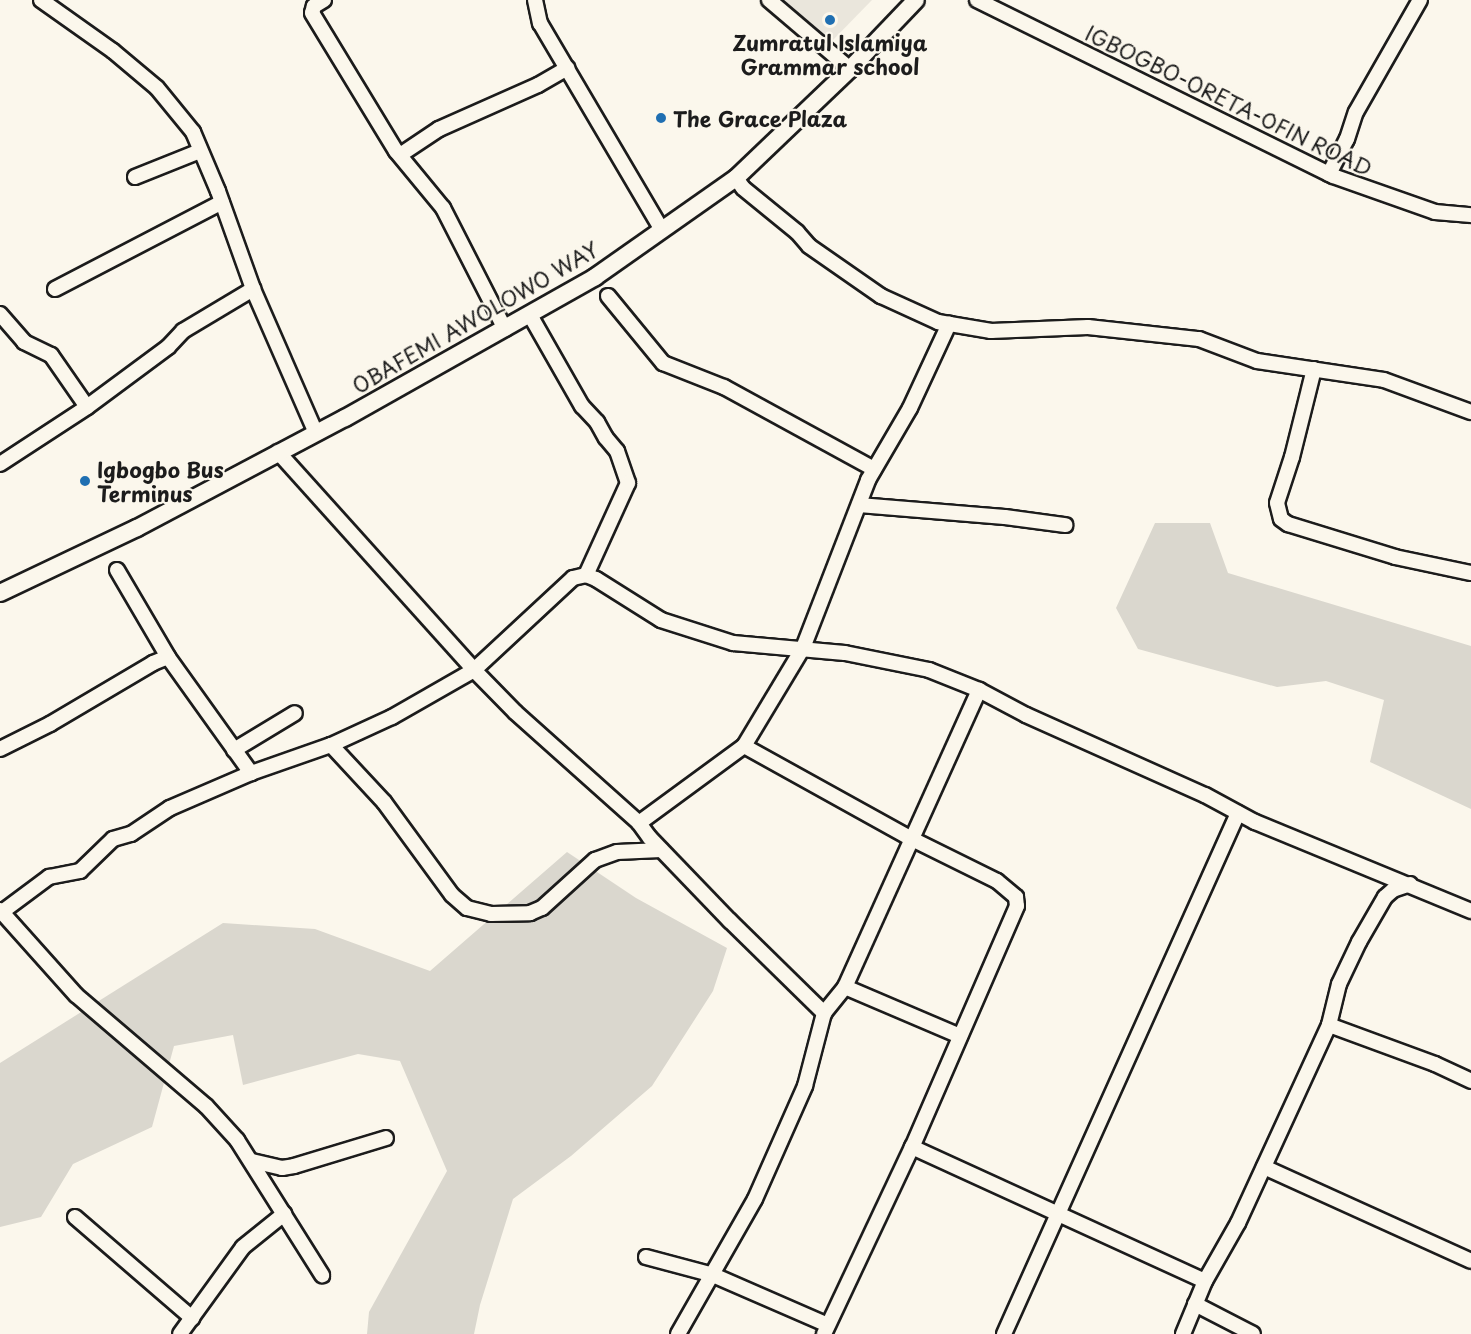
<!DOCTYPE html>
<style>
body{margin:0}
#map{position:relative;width:1471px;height:1334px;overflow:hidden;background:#fbf7ec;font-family:"Playpen Sans",sans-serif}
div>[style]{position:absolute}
.built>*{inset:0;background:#eae6dc}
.green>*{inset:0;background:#dad7ce}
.roads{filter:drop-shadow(2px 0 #1c1c1c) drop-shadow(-2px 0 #1c1c1c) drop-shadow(0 2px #1c1c1c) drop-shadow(0 -2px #1c1c1c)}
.minor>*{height:14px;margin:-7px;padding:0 7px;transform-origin:7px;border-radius:7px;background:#fbf7ec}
.major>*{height:16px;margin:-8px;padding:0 8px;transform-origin:8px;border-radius:8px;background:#fbf7ec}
.dots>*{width:16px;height:16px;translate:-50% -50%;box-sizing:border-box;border:3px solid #fbf7ec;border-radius:50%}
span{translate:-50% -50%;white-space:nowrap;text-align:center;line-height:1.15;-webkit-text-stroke:4.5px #fbf7ec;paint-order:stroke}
.poi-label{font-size:21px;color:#1c1c1c;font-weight:700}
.left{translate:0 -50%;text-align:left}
.street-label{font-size:21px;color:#1c1c1c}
</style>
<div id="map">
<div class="built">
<i style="clip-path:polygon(782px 0,872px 0,832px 41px)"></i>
</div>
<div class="green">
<i style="clip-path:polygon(1155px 523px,1210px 523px,1228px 573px,1471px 646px,1471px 809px,1370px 762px,1384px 700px,1326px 681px,1277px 687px,1138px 649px,1116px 608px)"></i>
<i style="clip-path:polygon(567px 852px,636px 898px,727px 948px,713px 991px,652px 1086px,571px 1156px,513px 1199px,480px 1305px,474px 1334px,367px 1334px,369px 1312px,447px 1171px,400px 1061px,358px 1054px,243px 1085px,233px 1035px,174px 1046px,152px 1127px,73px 1164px,41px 1217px,0 1227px,0 1063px,223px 923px,315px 929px,430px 971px)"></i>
</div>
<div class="roads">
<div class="minor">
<i style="left:41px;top:0;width:88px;rotate:35.3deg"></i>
<i style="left:113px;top:51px;width:57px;rotate:40.1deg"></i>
<i style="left:157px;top:88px;width:57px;rotate:50.7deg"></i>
<i style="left:193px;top:132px;width:64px;rotate:67deg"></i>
<i style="left:218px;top:191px;width:104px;rotate:70.3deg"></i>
<i style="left:253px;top:289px;width:157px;rotate:66.4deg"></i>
<i style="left:324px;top:0;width:12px;rotate:149deg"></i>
<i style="left:314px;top:6px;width:7px;rotate:106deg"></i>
<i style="left:312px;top:13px;width:162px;rotate:58.7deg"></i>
<i style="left:396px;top:151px;width:74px;rotate:50.5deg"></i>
<i style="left:443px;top:208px;width:136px;rotate:62.9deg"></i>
<i style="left:535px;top:0;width:24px;rotate:78deg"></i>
<i style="left:540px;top:23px;width:240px;rotate:59.5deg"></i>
<i style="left:769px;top:0;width:106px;rotate:40.4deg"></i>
<i style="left:977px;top:0;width:397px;rotate:26.3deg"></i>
<i style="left:1333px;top:176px;width:108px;rotate:19.4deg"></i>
<i style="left:1435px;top:212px;width:36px;rotate:5deg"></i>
<i style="left:400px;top:155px;width:47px;rotate:-33.7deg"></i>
<i style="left:439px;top:129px;width:108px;rotate:-24deg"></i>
<i style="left:538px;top:85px;width:34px;rotate:-30deg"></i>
<i style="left:1329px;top:174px;width:39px;rotate:-63deg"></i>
<i style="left:1347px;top:139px;width:28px;rotate:-72deg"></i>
<i style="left:1356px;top:112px;width:129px;rotate:-60.3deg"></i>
<i style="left:135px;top:177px;width:70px;rotate:-21.8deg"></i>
<i style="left:736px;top:178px;width:12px;rotate:55deg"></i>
<i style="left:743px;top:188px;width:70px;rotate:39.2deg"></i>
<i style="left:797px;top:232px;width:18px;rotate:49deg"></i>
<i style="left:809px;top:246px;width:88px;rotate:34.8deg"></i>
<i style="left:881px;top:296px;width:63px;rotate:24.5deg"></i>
<i style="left:938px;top:322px;width:54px;rotate:9.6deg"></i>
<i style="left:991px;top:331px;width:97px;rotate:-2.4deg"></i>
<i style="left:1088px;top:327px;width:112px;rotate:6.2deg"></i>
<i style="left:1199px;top:339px;width:62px;rotate:20.8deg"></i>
<i style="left:1257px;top:361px;width:128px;rotate:8.5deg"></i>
<i style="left:1384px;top:380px;width:93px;rotate:20.2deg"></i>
<i style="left:55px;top:289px;width:188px;rotate:-27.5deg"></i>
<i style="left:608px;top:296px;width:87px;rotate:50.6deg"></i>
<i style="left:663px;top:363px;width:66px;rotate:21.5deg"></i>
<i style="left:724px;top:387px;width:171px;rotate:28.7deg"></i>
<i style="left:0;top:314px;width:37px;rotate:49deg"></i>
<i style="left:24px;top:342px;width:30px;rotate:26deg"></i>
<i style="left:51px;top:355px;width:63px;rotate:55.3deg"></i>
<i style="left:530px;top:315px;width:105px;rotate:60.3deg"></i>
<i style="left:582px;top:406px;width:22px;rotate:47deg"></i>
<i style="left:597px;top:422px;width:18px;rotate:61deg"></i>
<i style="left:606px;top:438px;width:17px;rotate:50deg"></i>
<i style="left:617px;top:451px;width:34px;rotate:71deg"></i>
<i style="left:628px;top:483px;width:101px;rotate:114.5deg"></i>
<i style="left:1314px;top:369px;width:91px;rotate:104deg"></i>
<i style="left:1292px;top:457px;width:48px;rotate:108.1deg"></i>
<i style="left:1277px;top:503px;width:16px;rotate:76deg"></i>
<i style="left:1281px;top:519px;width:9px;rotate:36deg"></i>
<i style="left:1288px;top:524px;width:112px;rotate:17.1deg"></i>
<i style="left:1395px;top:557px;width:78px;rotate:11.9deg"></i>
<i style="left:278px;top:452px;width:293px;rotate:48deg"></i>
<i style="left:474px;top:670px;width:59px;rotate:45.7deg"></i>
<i style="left:515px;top:712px;width:166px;rotate:41.8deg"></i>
<i style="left:639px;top:823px;width:19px;rotate:54deg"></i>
<i style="left:650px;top:838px;width:115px;rotate:46.1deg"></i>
<i style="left:730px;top:921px;width:132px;rotate:44.4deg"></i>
<i style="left:0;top:464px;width:104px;rotate:-33.2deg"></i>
<i style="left:87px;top:407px;width:101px;rotate:-36.5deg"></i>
<i style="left:168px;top:347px;width:22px;rotate:-47deg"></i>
<i style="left:183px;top:331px;width:82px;rotate:-31deg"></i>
<i style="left:859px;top:505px;width:146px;rotate:4.7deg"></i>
<i style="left:1005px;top:517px;width:61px;rotate:7.6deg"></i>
<i style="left:117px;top:570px;width:101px;rotate:59.6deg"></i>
<i style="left:331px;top:745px;width:78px;rotate:47.1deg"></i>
<i style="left:384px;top:802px;width:115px;rotate:53.8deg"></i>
<i style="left:452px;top:895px;width:20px;rotate:41deg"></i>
<i style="left:467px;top:908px;width:25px;rotate:14deg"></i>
<i style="left:491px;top:914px;width:39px;rotate:-1deg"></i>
<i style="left:530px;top:913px;width:13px;rotate:-23deg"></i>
<i style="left:542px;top:908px;width:72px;rotate:-42.2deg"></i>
<i style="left:595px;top:860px;width:23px;rotate:-20deg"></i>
<i style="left:617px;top:852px;width:44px;rotate:-2.6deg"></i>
<i style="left:744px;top:746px;width:190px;rotate:29deg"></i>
<i style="left:910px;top:838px;width:97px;rotate:26.3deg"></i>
<i style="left:997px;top:881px;width:25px;rotate:40deg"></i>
<i style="left:1016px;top:897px;width:9px;rotate:84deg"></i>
<i style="left:1017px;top:906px;width:263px;rotate:113.5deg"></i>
<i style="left:912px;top:1147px;width:207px;rotate:115.2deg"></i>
<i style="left:0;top:749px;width:56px;rotate:-26.6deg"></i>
<i style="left:50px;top:724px;width:120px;rotate:-30.6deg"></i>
<i style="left:153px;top:663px;width:16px;rotate:-22deg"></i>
<i style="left:168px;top:657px;width:143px;rotate:54.4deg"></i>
<i style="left:234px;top:750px;width:71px;rotate:-31.2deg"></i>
<i style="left:639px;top:823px;width:130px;rotate:-36.3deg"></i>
<i style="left:744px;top:746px;width:114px;rotate:-59deg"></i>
<i style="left:803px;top:648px;width:180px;rotate:-68.8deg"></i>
<i style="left:868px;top:480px;width:83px;rotate:-59.7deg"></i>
<i style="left:910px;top:408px;width:93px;rotate:-65.1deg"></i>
<i style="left:0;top:910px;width:114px;rotate:48.2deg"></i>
<i style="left:76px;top:995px;width:171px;rotate:40.5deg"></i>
<i style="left:206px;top:1106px;width:46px;rotate:47.6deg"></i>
<i style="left:237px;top:1140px;width:160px;rotate:57.8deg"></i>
<i style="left:2px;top:912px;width:59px;rotate:-36.7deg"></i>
<i style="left:49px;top:877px;width:32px;rotate:-11deg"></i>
<i style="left:80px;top:871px;width:46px;rotate:-44.1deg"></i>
<i style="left:113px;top:839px;width:19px;rotate:-16deg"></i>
<i style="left:131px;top:834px;width:47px;rotate:-33.7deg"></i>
<i style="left:170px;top:808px;width:88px;rotate:-23.4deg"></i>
<i style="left:251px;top:773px;width:85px;rotate:-19.3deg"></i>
<i style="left:331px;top:745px;width:67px;rotate:-24.7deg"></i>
<i style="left:392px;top:717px;width:95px;rotate:-29.8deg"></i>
<i style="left:474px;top:670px;width:135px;rotate:-42.9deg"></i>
<i style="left:573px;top:578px;width:13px;rotate:-13deg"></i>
<i style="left:586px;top:575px;width:11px;rotate:22deg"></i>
<i style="left:596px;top:579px;width:77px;rotate:32.2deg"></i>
<i style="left:661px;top:620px;width:76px;rotate:17.7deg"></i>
<i style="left:733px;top:643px;width:112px;rotate:5.1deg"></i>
<i style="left:845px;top:653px;width:86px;rotate:11.4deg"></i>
<i style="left:929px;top:670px;width:54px;rotate:21.8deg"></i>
<i style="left:979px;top:690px;width:53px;rotate:28deg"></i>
<i style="left:1026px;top:715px;width:196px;rotate:24.1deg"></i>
<i style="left:1205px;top:795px;width:57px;rotate:28.4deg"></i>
<i style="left:1255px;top:822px;width:234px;rotate:22.4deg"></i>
<i style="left:845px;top:987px;width:326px;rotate:-65.7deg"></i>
<i style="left:1329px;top:1025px;width:113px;rotate:20.2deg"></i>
<i style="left:1435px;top:1064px;width:40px;rotate:25deg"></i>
<i style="left:912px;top:1147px;width:322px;rotate:24.6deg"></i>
<i style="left:252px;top:1161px;width:31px;rotate:13deg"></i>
<i style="left:282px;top:1168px;width:12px;rotate:-9deg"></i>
<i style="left:294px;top:1166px;width:96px;rotate:-16.9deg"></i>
<i style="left:1264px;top:1167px;width:227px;rotate:24.4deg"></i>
<i style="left:75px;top:1217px;width:155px;rotate:40.8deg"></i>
<i style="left:646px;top:1257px;width:69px;rotate:15deg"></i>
<i style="left:713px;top:1275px;width:125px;rotate:23.5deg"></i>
<i style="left:1195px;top:1304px;width:65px;rotate:27.3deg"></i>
<i style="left:180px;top:1334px;width:107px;rotate:-54.1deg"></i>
<i style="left:243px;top:1247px;width:53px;rotate:-38.8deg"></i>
<i style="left:678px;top:1334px;width:155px;rotate:-60.3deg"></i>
<i style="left:755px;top:1199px;width:124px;rotate:-66.1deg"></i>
<i style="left:805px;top:1086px;width:75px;rotate:-75.4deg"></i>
<i style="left:824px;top:1013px;width:33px;rotate:-51deg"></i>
<i style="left:845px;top:987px;width:125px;rotate:23.1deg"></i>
<i style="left:1004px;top:1334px;width:571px;rotate:-65.81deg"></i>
<i style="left:1183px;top:1334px;width:57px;rotate:-67.5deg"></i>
<i style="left:1205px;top:1281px;width:67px;rotate:-60.4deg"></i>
<i style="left:1238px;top:1223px;width:218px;rotate:-65.3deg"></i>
<i style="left:1329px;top:1025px;width:42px;rotate:-76.3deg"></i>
<i style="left:1339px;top:984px;width:47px;rotate:-64.5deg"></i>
<i style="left:1359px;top:942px;width:52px;rotate:-60deg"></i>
<i style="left:1385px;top:897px;width:11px;rotate:-41deg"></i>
<i style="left:1393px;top:890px;width:18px;rotate:-19deg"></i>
</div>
<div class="major">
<i style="left:0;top:593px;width:152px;rotate:-25.4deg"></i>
<i style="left:137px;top:528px;width:235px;rotate:-27.9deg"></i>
<i style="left:345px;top:418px;width:287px;rotate:-29.4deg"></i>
<i style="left:595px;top:277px;width:172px;rotate:-35.1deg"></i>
<i style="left:736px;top:178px;width:158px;rotate:-43.7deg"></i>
<i style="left:850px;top:69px;width:95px;rotate:-46.3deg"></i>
</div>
</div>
<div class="dots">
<i style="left:830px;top:20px;background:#1f6fb2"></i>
<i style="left:661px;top:118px;background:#1f6fb2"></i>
<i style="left:85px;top:481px;background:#1f6fb2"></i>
</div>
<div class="poi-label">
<span style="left:830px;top:54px">Zumratul Islamiya<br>Grammar school</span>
<span class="left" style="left:673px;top:118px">The Grace Plaza</span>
<span class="left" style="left:97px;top:481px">Igbogbo Bus<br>Terminus</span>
</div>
<div class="street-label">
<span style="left:1229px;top:100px;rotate:26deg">IGBOGBO-ORETA-OFIN ROAD</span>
<span style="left:475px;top:317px;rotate:-30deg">OBAFEMI AWOLOWO WAY</span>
</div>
</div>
